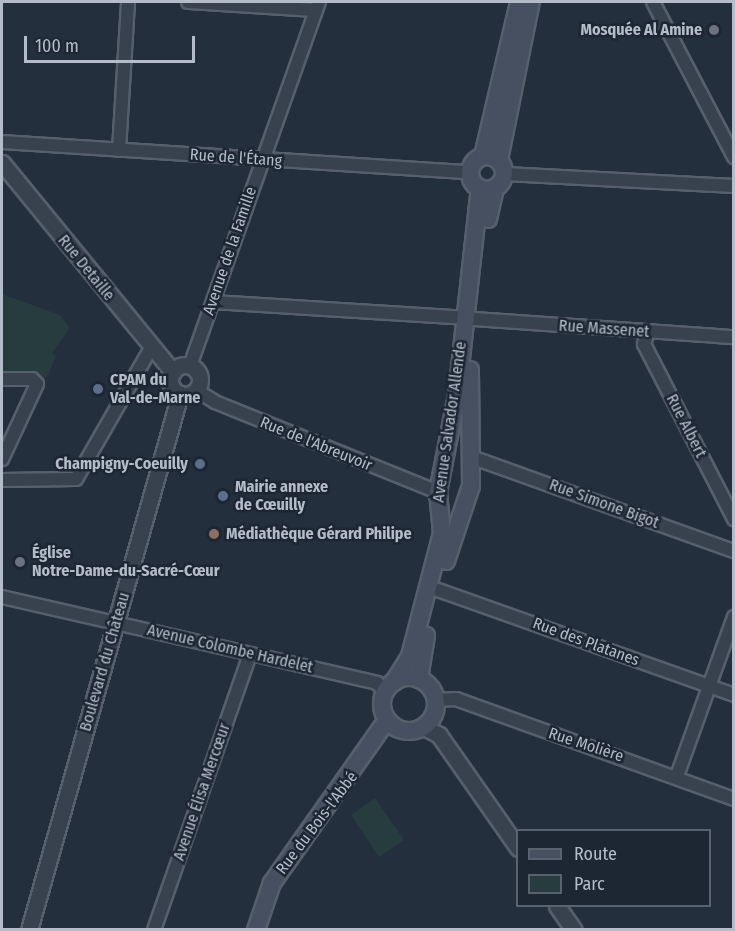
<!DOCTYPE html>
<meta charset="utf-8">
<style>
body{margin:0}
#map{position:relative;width:735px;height:931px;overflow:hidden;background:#242f3e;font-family:"Fira Sans Condensed",sans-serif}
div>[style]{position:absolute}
.green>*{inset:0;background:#263c3f}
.roads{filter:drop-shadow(2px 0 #565f6c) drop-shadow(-2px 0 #565f6c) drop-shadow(0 2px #565f6c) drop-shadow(0 -2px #565f6c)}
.minor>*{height:12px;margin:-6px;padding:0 6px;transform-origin:6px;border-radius:6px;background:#38414e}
.tertiary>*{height:15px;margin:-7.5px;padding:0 7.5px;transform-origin:7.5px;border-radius:7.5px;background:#38414e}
.tertiary>.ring{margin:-7.5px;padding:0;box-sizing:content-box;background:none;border:15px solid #38414e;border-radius:50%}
.secondary>*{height:16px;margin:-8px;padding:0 8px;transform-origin:8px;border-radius:8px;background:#465061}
.secondary>.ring{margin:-8px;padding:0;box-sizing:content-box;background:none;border:16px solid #465061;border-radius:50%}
.dots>*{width:16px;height:16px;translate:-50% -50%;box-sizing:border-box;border:3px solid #1d2633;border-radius:50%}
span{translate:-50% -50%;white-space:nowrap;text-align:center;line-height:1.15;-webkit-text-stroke:5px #1d2633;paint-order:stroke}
.poi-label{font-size:16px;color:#b4bcc9;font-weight:700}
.right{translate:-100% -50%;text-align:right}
.left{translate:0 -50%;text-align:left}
.street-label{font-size:16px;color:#b4bcc9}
.frame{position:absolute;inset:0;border:3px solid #b4bcc9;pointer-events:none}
.legend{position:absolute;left:516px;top:829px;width:195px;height:78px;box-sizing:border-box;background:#1d2633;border:2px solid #59626f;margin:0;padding:8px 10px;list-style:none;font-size:18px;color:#b4bcc9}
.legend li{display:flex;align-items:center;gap:12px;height:30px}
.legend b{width:30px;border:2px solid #59626f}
.scale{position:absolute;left:24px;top:36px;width:171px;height:27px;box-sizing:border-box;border:3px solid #b4bcc9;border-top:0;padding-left:8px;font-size:18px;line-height:21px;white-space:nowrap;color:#b4bcc9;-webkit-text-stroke:4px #1d2633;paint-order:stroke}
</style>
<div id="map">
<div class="green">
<i style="clip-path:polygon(2px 294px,60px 315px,70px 328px,52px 353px,56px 356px,47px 377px,2px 374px)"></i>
<i style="clip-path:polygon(375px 798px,404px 840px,379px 857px,351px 815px)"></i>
</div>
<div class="roads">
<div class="minor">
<i style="left:188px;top:2px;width:128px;rotate:3.6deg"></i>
<i style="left:653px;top:2px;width:175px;rotate:62.4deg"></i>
<i style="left:2px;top:142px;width:469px;rotate:3.7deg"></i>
<i style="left:119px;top:150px;width:148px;rotate:-86.5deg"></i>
<i style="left:505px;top:174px;width:229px;rotate:3deg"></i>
<i style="left:213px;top:302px;width:252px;rotate:3.6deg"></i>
<i style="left:474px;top:319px;width:261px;rotate:4deg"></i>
<i style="left:648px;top:332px;width:13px;rotate:108deg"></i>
<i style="left:644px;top:344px;width:197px;rotate:62.8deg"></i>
<i style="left:190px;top:366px;width:386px;rotate:-70.5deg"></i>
<i style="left:2px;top:379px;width:30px"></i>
<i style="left:32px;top:379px;width:7px;rotate:45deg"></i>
<i style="left:37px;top:384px;width:83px;rotate:115deg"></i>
<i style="left:196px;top:390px;width:22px;rotate:32deg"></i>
<i style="left:215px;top:402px;width:240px;rotate:22deg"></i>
<i style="left:474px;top:458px;width:276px;rotate:19.7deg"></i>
<i style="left:2px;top:480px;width:74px;rotate:-0.8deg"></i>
<i style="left:76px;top:479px;width:151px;rotate:-60.2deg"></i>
<i style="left:438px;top:590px;width:314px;rotate:19.5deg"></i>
<i style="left:2px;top:597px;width:385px;rotate:12.9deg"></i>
<i style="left:377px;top:683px;width:12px;rotate:48deg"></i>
<i style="left:436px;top:700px;width:20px;rotate:-3deg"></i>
<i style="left:456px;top:699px;width:295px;rotate:19.8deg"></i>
<i style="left:677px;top:776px;width:169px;rotate:-70.3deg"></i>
<i style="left:154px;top:930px;width:292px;rotate:-70.8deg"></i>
</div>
<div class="tertiary">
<i style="left:2px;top:163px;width:270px;rotate:50.7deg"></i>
<i class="ring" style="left:170px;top:365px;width:15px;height:15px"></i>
<i style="left:424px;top:727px;width:17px;rotate:28deg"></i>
<i style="left:439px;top:735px;width:138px;rotate:55deg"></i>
<i style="left:557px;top:906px;width:29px;rotate:55deg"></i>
<i style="left:29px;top:930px;width:557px;rotate:-74.27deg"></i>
</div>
<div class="secondary">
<i class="ring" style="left:470px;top:156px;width:18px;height:18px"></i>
<i style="left:483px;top:156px;width:158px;rotate:-76.8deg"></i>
<i style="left:499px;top:160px;width:161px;rotate:-78.6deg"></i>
<i style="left:488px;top:219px;width:32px;rotate:-77deg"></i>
<i style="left:446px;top:561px;width:79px;rotate:-71.6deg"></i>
<i style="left:471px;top:486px;width:116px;rotate:-90.5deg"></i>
<i class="ring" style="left:382px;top:677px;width:38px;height:38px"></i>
<i style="left:419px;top:679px;width:44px;rotate:-80.8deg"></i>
<i style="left:394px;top:682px;width:31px;rotate:-58deg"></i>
<i style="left:410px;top:656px;width:127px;rotate:-75.4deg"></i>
<i style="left:442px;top:533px;width:41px;rotate:-95.6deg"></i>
<i style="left:438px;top:492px;width:99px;rotate:-78.9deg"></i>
<i style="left:457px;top:395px;width:208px;rotate:-83.7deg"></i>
<i style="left:256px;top:930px;width:50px;rotate:-71.2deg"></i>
<i style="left:272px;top:883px;width:199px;rotate:-54.8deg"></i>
</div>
</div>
<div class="dots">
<i style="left:714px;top:30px;background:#6b7280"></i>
<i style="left:98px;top:389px;background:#5c6f8a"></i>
<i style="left:200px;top:464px;background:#5c6f8a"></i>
<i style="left:223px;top:496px;background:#5c6f8a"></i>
<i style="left:214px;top:534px;background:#8d6e63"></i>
<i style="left:20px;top:562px;background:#6b7280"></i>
</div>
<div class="poi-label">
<span class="right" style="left:702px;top:30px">Mosquée Al Amine</span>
<span class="left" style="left:110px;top:389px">CPAM du<br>Val-de-Marne</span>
<span class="right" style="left:188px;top:464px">Champigny-Coeuilly</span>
<span class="left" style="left:235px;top:496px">Mairie annexe<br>de Cœuilly</span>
<span class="left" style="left:226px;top:534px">Médiathèque Gérard Philipe</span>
<span class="left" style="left:32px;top:562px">Église<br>Notre-Dame-du-Sacré-Cœur</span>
</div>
<div class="street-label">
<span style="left:236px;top:158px;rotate:4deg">Rue de l'Étang</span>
<span style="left:230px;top:251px;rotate:-71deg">Avenue de la Famille</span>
<span style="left:86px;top:268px;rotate:51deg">Rue Detaille</span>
<span style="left:604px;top:329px;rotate:4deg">Rue Massenet</span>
<span style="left:450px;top:422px;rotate:-82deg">Avenue Salvador Allende</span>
<span style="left:686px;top:426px;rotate:63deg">Rue Albert</span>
<span style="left:316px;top:444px;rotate:22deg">Rue de l'Abreuvoir</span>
<span style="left:604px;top:504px;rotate:20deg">Rue Simone Bigot</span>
<span style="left:586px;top:642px;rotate:20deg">Rue des Platanes</span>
<span style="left:230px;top:649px;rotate:13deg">Avenue Colombe Hardelet</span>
<span style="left:105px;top:662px;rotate:-74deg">Boulevard du Château</span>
<span style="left:586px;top:745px;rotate:18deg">Rue Molière</span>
<span style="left:202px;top:792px;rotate:-71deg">Avenue Élisa Mercœur</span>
<span style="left:317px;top:823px;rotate:-53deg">Rue du Bois-l'Abbé</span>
</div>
<div class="frame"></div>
<ul class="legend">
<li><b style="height:8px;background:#465061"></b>Route</li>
<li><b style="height:16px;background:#263c3f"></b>Parc</li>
</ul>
<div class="scale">100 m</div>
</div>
